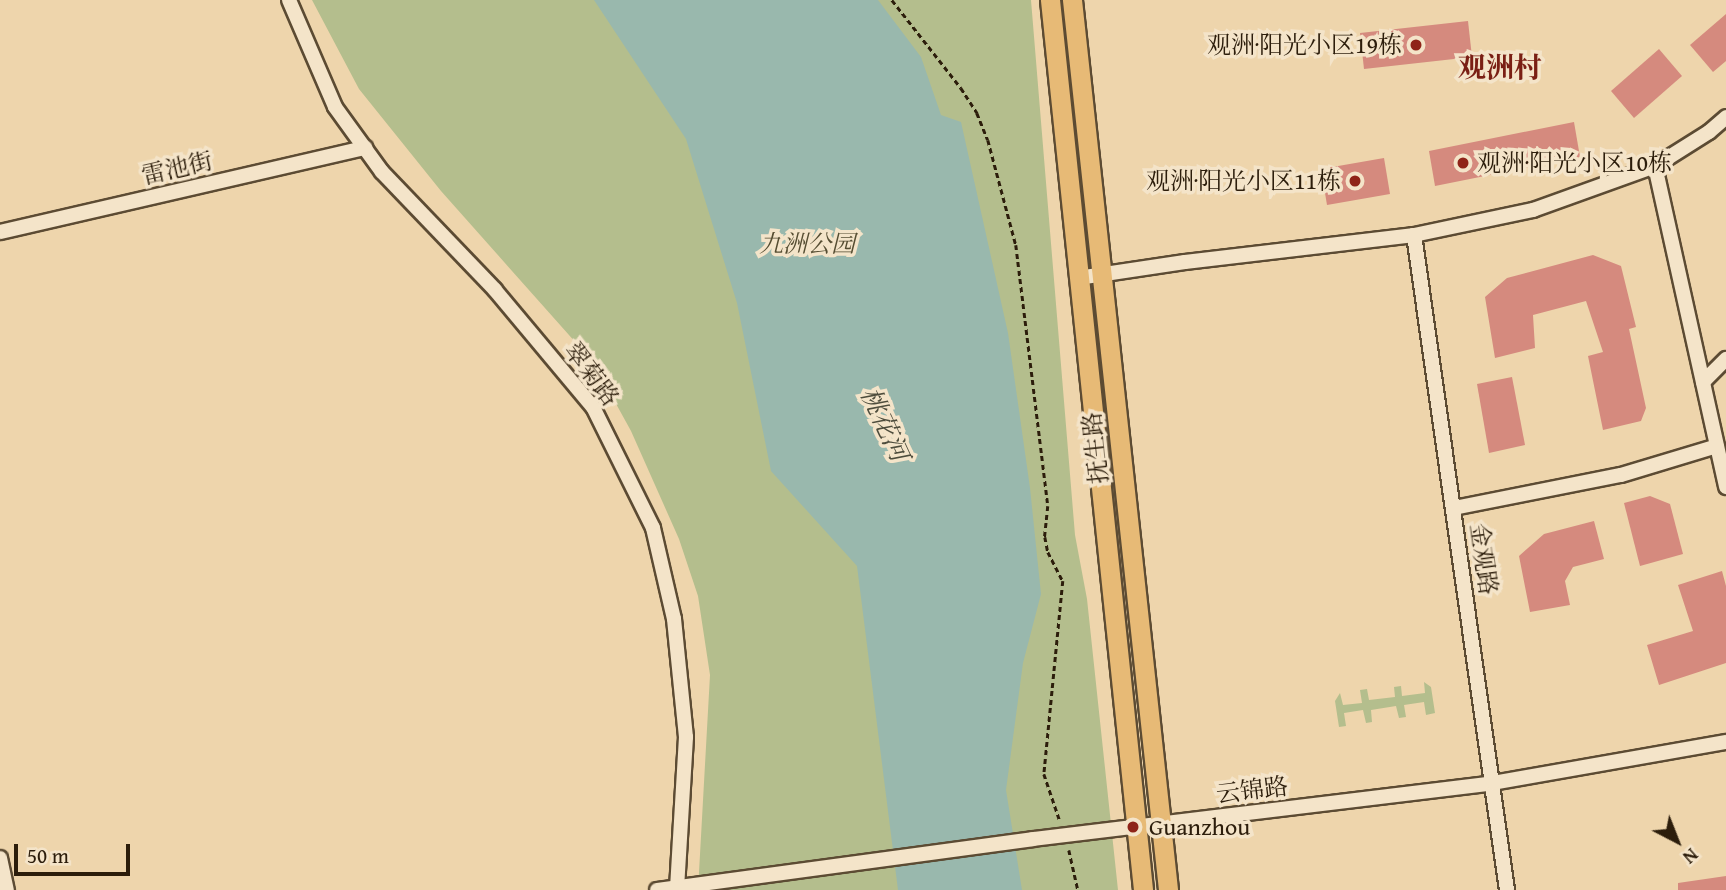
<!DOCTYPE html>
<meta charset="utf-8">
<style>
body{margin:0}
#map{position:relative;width:1726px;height:890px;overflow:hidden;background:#eed5ac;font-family:"Gentium Book Plus","Noto Serif SC",serif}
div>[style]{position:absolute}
.green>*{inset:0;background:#b4be8d}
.water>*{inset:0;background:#99b8ad}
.building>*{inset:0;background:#d58a7e}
.path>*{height:2.5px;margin-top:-1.25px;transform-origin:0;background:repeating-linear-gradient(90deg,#2c1d0b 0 5px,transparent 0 8.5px)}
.roads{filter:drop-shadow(2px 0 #5c4b33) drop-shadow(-2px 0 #5c4b33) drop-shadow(0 2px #5c4b33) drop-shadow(0 -2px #5c4b33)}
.minor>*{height:14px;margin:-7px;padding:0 7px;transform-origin:7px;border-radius:7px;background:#f4e4c9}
.major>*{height:19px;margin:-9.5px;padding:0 9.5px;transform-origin:9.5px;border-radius:9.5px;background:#e7ba76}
.dots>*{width:19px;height:19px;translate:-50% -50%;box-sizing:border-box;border:4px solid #f4e4c9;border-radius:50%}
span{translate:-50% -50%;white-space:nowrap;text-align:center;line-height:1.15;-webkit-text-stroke:7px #f4e4c9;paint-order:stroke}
.poi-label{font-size:24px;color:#2c1d0b}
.right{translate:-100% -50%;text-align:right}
.left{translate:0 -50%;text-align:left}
.street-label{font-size:24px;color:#2c1d0b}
.park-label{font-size:24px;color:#554d32;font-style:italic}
.water-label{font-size:26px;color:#4d4c3c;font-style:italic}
.quarter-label{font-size:28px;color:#7a1f14;font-weight:700}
.north{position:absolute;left:1642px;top:806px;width:70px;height:70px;-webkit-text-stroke:5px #f4e4c9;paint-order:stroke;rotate:138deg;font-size:19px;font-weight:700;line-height:28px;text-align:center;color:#2c1d0b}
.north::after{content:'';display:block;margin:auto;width:24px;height:32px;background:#2c1d0b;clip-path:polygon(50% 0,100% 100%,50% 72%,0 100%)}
.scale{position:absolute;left:14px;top:844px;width:116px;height:32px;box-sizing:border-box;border:4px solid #2c1d0b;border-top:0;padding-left:9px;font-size:21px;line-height:24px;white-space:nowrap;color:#2c1d0b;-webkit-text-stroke:5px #f4e4c9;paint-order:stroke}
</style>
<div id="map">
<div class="green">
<i style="clip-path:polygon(312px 0,1031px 0,1075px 535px,1087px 599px,1118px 890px,698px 890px,710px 675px,698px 596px,679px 539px,631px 431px,593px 362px,441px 191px,359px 89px)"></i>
<i style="clip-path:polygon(1424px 682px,1431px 687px,1435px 713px,1426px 715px,1424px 702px,1404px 705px,1406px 717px,1399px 718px,1396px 706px,1371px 710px,1372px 722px,1366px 723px,1363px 710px,1344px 713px,1346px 726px,1339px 727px,1335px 701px,1340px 693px,1343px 705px,1362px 703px,1360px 690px,1367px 689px,1369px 700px,1395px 697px,1394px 687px,1401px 686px,1402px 696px,1425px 693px)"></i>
</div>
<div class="water">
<i style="clip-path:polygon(594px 0,878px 0,921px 57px,941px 115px,961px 122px,1008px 333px,1030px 488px,1041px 594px,1023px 663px,1006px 790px,1022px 890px,898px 890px,857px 566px,771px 471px,737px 303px,686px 139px)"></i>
</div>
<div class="building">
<i style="clip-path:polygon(1726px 14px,1726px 61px,1713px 72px,1690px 45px)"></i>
<i style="clip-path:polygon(1468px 21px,1472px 57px,1364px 69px,1360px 33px)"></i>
<i style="clip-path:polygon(1659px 49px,1682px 76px,1634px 118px,1611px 91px)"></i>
<i style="clip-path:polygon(1574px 122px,1580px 157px,1435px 186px,1429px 151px)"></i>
<i style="clip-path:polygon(1384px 158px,1390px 194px,1327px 205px,1321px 169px)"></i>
<i style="clip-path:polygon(1593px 255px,1621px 266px,1636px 327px,1629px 329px,1646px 408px,1641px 421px,1603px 430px,1588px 356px,1603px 352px,1586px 301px,1533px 315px,1535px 348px,1495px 358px,1485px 297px,1507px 278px)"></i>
<i style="clip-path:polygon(1512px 377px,1525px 445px,1489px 453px,1477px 384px)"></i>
<i style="clip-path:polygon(1650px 496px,1670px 504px,1683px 554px,1640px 566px,1624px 503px)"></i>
<i style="clip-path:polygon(1594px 521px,1604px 559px,1573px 567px,1565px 581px,1570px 605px,1530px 612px,1519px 556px,1544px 534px)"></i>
<i style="clip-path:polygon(1722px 571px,1726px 586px,1726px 663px,1659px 685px,1647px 645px,1693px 631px,1678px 585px)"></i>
<i style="clip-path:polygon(1726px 876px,1726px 890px,1678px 890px,1678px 883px)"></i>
</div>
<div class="path">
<i style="left:892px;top:0;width:112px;rotate:51.9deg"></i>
<i style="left:961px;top:88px;width:30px;rotate:57deg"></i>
<i style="left:977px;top:113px;width:29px;rotate:68deg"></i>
<i style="left:988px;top:140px;width:109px;rotate:75.1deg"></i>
<i style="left:1016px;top:245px;width:263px;rotate:83deg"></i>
<i style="left:1048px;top:506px;width:31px;rotate:96deg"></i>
<i style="left:1045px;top:537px;width:15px;rotate:79deg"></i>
<i style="left:1048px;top:552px;width:33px;rotate:63deg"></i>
<i style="left:1063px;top:581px;width:194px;rotate:95.6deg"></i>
<i style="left:1044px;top:774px;width:50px;rotate:71.2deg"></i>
<i style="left:1069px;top:850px;width:41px;rotate:77.3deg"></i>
</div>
<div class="roads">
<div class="minor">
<i style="left:289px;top:0;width:116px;rotate:66.7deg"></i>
<i style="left:335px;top:107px;width:80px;rotate:54.1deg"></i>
<i style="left:382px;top:172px;width:163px;rotate:46.2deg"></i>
<i style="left:495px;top:290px;width:153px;rotate:50.1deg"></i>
<i style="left:593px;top:407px;width:135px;rotate:63.6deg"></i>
<i style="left:653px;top:528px;width:93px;rotate:77deg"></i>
<i style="left:674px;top:619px;width:119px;rotate:84.2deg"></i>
<i style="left:686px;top:737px;width:153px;rotate:93.4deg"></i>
<i style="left:1655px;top:166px;width:329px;rotate:77.5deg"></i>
<i style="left:0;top:232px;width:375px;rotate:-13deg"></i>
<i style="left:1414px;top:235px;width:662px;rotate:81.92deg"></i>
<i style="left:1078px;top:278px;width:108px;rotate:-8.5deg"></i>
<i style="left:1185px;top:262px;width:231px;rotate:-6.7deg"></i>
<i style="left:1414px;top:235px;width:122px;rotate:-11.9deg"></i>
<i style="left:1533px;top:210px;width:130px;rotate:-19.8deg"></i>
<i style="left:1655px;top:166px;width:64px;rotate:-32.2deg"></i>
<i style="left:1709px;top:132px;width:23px;rotate:-41deg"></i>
<i style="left:1703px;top:382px;width:33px;rotate:-45deg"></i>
<i style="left:1454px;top:508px;width:170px;rotate:-11.2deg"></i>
<i style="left:1621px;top:475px;width:100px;rotate:-16.8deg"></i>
<i style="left:0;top:858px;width:33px;rotate:78deg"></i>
<i style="left:657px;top:890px;width:379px;rotate:-7.7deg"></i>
<i style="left:1033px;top:839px;width:463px;rotate:-6.9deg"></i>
<i style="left:1493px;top:783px;width:237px;rotate:-10deg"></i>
</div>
<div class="major">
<i style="left:1050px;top:0;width:895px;rotate:84.03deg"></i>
<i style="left:1072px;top:0;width:895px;rotate:83.84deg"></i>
</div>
</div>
<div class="dots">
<i style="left:1416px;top:45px;background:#8f2418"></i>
<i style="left:1463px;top:163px;background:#8f2418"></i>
<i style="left:1355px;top:181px;background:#8f2418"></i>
<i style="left:1133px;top:827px;background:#8f2418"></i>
</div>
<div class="poi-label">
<span class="right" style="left:1402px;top:45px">观洲·阳光小区19栋</span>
<span class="left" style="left:1477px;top:163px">观洲·阳光小区10栋</span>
<span class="right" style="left:1341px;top:181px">观洲·阳光小区11栋</span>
<span class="left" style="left:1149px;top:827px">Guanzhou</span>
</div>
<div class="street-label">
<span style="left:177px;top:168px;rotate:-13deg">雷池街</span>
<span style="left:592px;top:374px;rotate:53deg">翠菊路</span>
<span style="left:1095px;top:448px;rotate:-96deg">抚生路</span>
<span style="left:1484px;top:559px;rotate:82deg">金观路</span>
<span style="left:1252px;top:790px;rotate:-7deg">云锦路</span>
</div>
<div class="park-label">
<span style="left:807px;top:244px">九洲公园</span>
</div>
<div class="water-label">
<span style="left:885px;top:424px;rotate:65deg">桃花河</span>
</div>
<div class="quarter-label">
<span style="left:1500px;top:67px">观洲村</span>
</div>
<div class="north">N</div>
<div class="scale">50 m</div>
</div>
